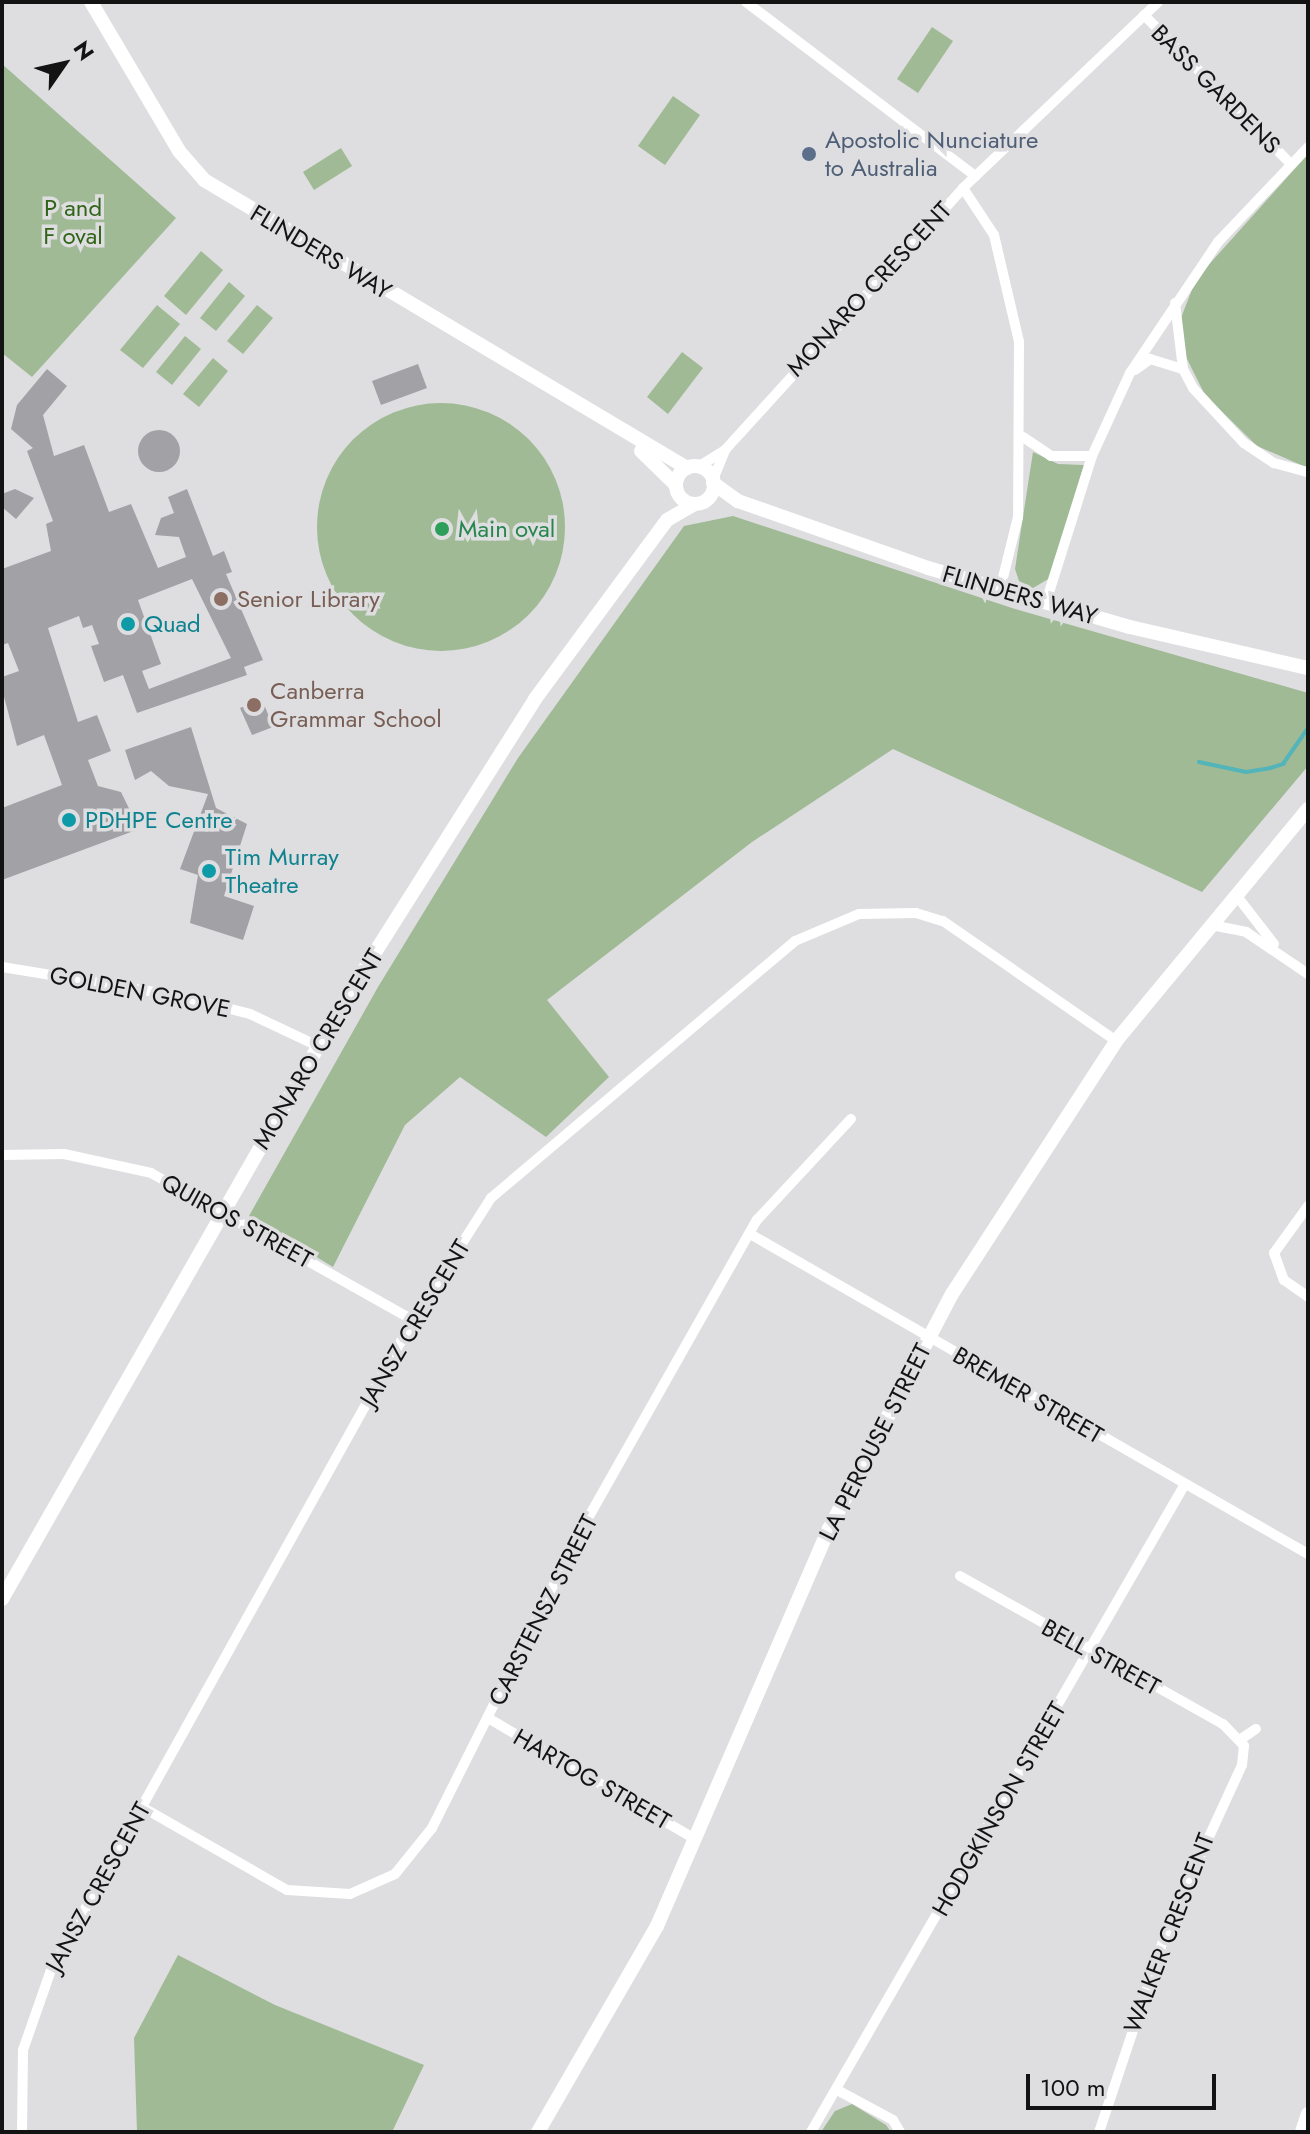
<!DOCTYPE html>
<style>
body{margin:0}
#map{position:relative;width:1310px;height:2134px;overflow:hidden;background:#dedee1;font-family:Jost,sans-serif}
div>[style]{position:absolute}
.green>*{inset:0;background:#9fba94}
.round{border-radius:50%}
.stream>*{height:4px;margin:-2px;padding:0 2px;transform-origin:2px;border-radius:2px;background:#53b4ba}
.building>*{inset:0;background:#a2a1a5}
.street>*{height:10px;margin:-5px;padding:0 5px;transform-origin:5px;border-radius:5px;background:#fff}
.secondary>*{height:14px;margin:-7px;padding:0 7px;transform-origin:7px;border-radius:7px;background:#fff}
.secondary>.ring{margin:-7px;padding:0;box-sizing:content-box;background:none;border:14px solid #fff;border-radius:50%}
.dots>*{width:22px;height:22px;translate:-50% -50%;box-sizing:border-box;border:4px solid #dedee1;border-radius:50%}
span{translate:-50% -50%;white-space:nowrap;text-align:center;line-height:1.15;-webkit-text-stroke:7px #dedee1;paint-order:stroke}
.street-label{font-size:24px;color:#131314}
.service-label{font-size:24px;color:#4e5e75}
.left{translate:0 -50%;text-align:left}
.park-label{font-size:24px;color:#306416}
.leisure-label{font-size:24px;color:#27864d}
.education-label{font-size:24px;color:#785e54}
.culture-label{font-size:24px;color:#0d838f}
.frame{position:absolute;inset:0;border:4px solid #131314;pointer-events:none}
.north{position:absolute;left:24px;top:24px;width:80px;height:80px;-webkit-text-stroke:6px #dedee1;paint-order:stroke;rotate:56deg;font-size:22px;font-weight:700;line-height:32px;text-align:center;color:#131314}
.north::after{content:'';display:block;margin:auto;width:28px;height:36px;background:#131314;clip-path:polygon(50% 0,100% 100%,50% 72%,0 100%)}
.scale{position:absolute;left:1026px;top:2074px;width:190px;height:36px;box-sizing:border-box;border:4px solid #131314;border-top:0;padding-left:10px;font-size:24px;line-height:28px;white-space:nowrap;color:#131314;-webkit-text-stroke:6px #dedee1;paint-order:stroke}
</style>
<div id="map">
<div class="green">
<i style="clip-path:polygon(932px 27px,953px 41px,918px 93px,897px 79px)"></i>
<i style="clip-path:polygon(2px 64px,176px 218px,32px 377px,2px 353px)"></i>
<i style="clip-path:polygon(673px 96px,700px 115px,665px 165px,638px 146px)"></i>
<i style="clip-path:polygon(341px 148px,352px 166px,314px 190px,303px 172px)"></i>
<i style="clip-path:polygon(1308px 154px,1308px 468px,1257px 446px,1205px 395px,1183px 351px,1181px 318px,1196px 279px)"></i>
<i style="clip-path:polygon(201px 251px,223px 270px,186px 315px,164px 296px)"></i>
<i style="clip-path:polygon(229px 282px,245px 296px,216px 331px,200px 318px)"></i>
<i style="clip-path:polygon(157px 305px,180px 324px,143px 368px,120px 350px)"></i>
<i style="clip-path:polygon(257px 305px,273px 318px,243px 354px,227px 341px)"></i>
<i style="clip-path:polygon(185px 336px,201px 349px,172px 385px,156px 372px)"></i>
<i style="clip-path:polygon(682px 352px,703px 368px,668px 414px,647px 397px)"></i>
<i style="clip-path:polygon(213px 358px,228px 371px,199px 407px,183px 394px)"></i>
<i class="round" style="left:317px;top:403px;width:248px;height:248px"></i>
<i style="clip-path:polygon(1033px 452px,1058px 464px,1084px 465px,1050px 578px,1033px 588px,1019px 581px,1015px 569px)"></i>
<i style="clip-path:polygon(733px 516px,1015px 609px,1308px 693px,1308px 766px,1202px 892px,893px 749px,752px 842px,547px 1000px,609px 1077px,546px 1137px,460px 1077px,405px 1125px,333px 1267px,249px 1216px,378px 987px,518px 758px,684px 526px)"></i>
<i style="clip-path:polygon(178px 1955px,275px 2005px,424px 2065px,392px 2132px,137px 2132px,134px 2038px)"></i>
<i style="clip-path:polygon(852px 2104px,886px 2125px,891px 2132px,821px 2132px,835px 2111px)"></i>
</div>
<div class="stream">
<i style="left:1199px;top:762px;width:48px;rotate:12deg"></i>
<i style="left:1246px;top:772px;width:24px;rotate:-9deg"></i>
<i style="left:1270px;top:768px;width:14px;rotate:-17deg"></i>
<i style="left:1283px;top:764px;width:44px;rotate:-55.2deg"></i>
</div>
<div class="building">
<i style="clip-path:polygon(418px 364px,427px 388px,381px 405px,372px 381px)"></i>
<i style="clip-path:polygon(evenodd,47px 369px,67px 386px,43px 415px,54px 456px,84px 445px,109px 512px,131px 504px,158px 568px,186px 557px,179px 537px,155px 535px,161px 518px,174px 513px,168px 497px,187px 489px,213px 556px,224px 551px,232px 572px,226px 574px,263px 660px,244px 667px,247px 675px,137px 713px,123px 675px,104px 682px,91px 646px,99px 644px,92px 625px,83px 628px,79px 616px,48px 628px,78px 722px,97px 715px,111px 751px,88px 760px,98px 786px,121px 792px,139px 829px,2px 880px,2px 808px,62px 785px,44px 735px,17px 746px,2px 689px,2px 677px,19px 671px,8px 643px,2px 645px,2px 569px,51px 551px,46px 524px,53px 521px,27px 451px,33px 448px,11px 429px,17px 405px,47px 369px,192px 579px,231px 658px,149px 689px,142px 671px,161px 664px,138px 600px,192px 579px)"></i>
<i class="round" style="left:138px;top:430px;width:42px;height:42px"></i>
<i style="clip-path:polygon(15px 489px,34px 498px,16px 519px,2px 507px,2px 494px)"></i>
<i style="clip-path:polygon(262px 699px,273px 727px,252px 735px,240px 708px)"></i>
<i style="clip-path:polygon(191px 727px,216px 808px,247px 824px,224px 896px,254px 906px,243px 940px,190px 923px,198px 875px,180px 869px,208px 794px,169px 786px,151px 771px,135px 780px,125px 750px)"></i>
</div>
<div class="street">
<i style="left:746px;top:2px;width:288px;rotate:37.2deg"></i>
<i style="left:1144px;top:15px;width:206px;rotate:45.4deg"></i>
<i style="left:963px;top:188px;width:56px;rotate:56.6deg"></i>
<i style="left:994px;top:235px;width:110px;rotate:76.8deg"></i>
<i style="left:1019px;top:342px;width:175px;rotate:90.3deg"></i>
<i style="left:1018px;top:517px;width:75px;rotate:103.9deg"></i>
<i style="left:1175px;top:303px;width:66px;rotate:83.1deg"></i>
<i style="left:1183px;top:369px;width:21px;rotate:62deg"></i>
<i style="left:1193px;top:388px;width:75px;rotate:47.2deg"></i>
<i style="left:1244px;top:443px;width:36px;rotate:34deg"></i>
<i style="left:1274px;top:463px;width:35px;rotate:15deg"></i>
<i style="left:1135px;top:370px;width:19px;rotate:-36deg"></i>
<i style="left:1150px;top:359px;width:34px;rotate:17deg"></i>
<i style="left:1023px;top:437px;width:34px;rotate:34deg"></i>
<i style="left:1051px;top:456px;width:41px"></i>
<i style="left:698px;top:467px;width:32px;rotate:-32deg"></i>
<i style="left:725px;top:450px;width:354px;rotate:-47.7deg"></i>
<i style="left:963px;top:188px;width:269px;rotate:-43.6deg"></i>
<i style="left:713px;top:480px;width:32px;rotate:-68deg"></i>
<i style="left:1046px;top:602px;width:153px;rotate:-72.5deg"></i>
<i style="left:1092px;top:456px;width:91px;rotate:-65.4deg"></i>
<i style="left:1130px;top:373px;width:158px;rotate:-56.1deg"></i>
<i style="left:1218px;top:242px;width:131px;rotate:-46.5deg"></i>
<i style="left:1236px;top:895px;width:62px;rotate:52.2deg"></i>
<i style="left:1211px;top:925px;width:36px;rotate:11deg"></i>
<i style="left:1246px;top:932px;width:75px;rotate:34.1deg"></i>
<i style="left:2px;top:967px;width:179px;rotate:9.3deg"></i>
<i style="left:179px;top:996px;width:73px;rotate:14.2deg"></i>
<i style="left:250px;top:1014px;width:75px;rotate:25.2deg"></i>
<i style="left:2px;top:1155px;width:62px;rotate:-0.9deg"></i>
<i style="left:64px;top:1154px;width:89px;rotate:12.3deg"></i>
<i style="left:151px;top:1173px;width:300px;rotate:29.3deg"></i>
<i style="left:1308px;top:1206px;width:58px;rotate:125.9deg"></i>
<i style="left:1274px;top:1253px;width:29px;rotate:70deg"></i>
<i style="left:1284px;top:1280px;width:29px;rotate:35deg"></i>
<i style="left:750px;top:1234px;width:643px;rotate:29.83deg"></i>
<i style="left:960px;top:1576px;width:302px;rotate:29.4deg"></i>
<i style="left:1223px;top:1724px;width:30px;rotate:46deg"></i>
<i style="left:1244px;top:1746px;width:19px;rotate:96deg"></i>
<i style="left:1242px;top:1765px;width:177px;rotate:114.7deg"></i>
<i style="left:1168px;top:1926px;width:217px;rotate:108.5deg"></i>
<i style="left:488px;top:1718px;width:240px;rotate:30.3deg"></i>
<i style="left:1241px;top:1739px;width:18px;rotate:-34deg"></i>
<i style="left:142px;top:1807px;width:167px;rotate:29.8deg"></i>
<i style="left:287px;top:1890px;width:63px;rotate:3.6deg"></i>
<i style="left:350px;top:1894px;width:49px;rotate:-24deg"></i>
<i style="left:395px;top:1874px;width:59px;rotate:-51.2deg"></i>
<i style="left:432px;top:1828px;width:337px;rotate:-63.4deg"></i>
<i style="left:583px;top:1527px;width:353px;rotate:-60.5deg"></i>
<i style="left:757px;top:1220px;width:138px;rotate:-47.1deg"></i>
<i style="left:839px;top:2091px;width:61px;rotate:28.2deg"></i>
<i style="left:893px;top:2120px;width:14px;rotate:60deg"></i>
<i style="left:22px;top:2132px;width:82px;rotate:-89.3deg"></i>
<i style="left:23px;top:2050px;width:85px;rotate:-70.7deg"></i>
<i style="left:51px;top:1970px;width:744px;rotate:-60.89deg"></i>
<i style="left:413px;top:1320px;width:145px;rotate:-57.4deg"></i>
<i style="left:491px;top:1198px;width:398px;rotate:-40.2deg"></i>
<i style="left:795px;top:941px;width:69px;rotate:-22.9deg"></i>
<i style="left:859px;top:914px;width:57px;rotate:-1deg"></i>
<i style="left:916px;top:913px;width:28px;rotate:17deg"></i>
<i style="left:943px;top:921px;width:211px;rotate:34.7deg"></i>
<i style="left:811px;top:2132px;width:748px;rotate:-60.01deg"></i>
</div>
<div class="secondary">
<i style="left:91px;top:2px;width:173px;rotate:59.4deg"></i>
<i style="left:179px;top:151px;width:38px;rotate:49deg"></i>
<i style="left:204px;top:180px;width:562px;rotate:30.81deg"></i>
<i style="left:641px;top:451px;width:49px;rotate:44.2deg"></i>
<i class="ring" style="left:676px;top:466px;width:24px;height:24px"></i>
<i style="left:713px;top:483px;width:31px;rotate:36deg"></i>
<i style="left:738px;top:501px;width:201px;rotate:19.4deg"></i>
<i style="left:928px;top:568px;width:210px;rotate:16.3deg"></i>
<i style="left:1130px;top:627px;width:183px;rotate:13deg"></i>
<i style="left:2px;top:1599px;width:687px;rotate:-60.22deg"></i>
<i style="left:343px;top:1003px;width:360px;rotate:-57.7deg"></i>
<i style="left:535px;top:699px;width:222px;rotate:-53.6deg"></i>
<i style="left:667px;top:520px;width:32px;rotate:-30deg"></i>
<i style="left:538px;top:2132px;width:238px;rotate:-60deg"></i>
<i style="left:657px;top:1926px;width:433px;rotate:-66.6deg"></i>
<i style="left:829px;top:1529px;width:265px;rotate:-62.4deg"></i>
<i style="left:952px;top:1294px;width:302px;rotate:-57deg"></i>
<i style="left:1116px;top:1041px;width:301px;rotate:-50.4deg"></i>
<i style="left:1302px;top:2132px;width:19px;rotate:-72deg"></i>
</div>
<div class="dots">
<i style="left:809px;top:154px;background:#5c6f8a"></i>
<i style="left:442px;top:529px;background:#2e9e5b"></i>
<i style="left:221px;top:599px;background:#8d6e63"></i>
<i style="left:128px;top:624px;background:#0f9aa8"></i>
<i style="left:254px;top:705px;background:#8d6e63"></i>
<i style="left:69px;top:820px;background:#0f9aa8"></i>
<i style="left:209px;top:871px;background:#0f9aa8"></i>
</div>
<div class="street-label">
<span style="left:1216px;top:89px;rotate:45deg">BASS GARDENS</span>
<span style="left:321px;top:252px;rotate:31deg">FLINDERS WAY</span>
<span style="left:869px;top:289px;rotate:-47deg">MONARO CRESCENT</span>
<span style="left:1020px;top:595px;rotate:16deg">FLINDERS WAY</span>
<span style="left:140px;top:992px;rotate:11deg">GOLDEN GROVE</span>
<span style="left:318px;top:1049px;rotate:-59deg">MONARO CRESCENT</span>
<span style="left:237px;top:1221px;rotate:29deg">QUIROS STREET</span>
<span style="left:415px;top:1323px;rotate:-59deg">JANSZ CRESCENT</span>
<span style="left:1028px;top:1395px;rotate:30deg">BREMER STREET</span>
<span style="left:875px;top:1442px;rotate:-63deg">LA PEROUSE STREET</span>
<span style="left:543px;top:1610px;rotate:-63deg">CARSTENSZ STREET</span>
<span style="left:1101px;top:1657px;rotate:29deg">BELL STREET</span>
<span style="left:592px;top:1779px;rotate:30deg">HARTOG STREET</span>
<span style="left:999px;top:1809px;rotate:-60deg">HODGKINSON STREET</span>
<span style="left:98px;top:1887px;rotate:-61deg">JANSZ CRESCENT</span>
<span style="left:1169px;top:1933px;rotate:-69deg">WALKER CRESCENT</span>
</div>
<div class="service-label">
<span class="left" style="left:825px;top:154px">Apostolic Nunciature<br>to Australia</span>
</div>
<div class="park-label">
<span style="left:73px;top:222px">P and<br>F oval</span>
</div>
<div class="leisure-label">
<span class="left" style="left:458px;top:529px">Main oval</span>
</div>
<div class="education-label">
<span class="left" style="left:237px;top:599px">Senior Library</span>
<span class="left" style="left:270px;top:705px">Canberra<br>Grammar School</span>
</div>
<div class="culture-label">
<span class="left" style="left:144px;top:624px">Quad</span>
<span class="left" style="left:85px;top:820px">PDHPE Centre</span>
<span class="left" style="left:225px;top:871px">Tim Murray<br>Theatre</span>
</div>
<div class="frame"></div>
<div class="north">N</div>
<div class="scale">100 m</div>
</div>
